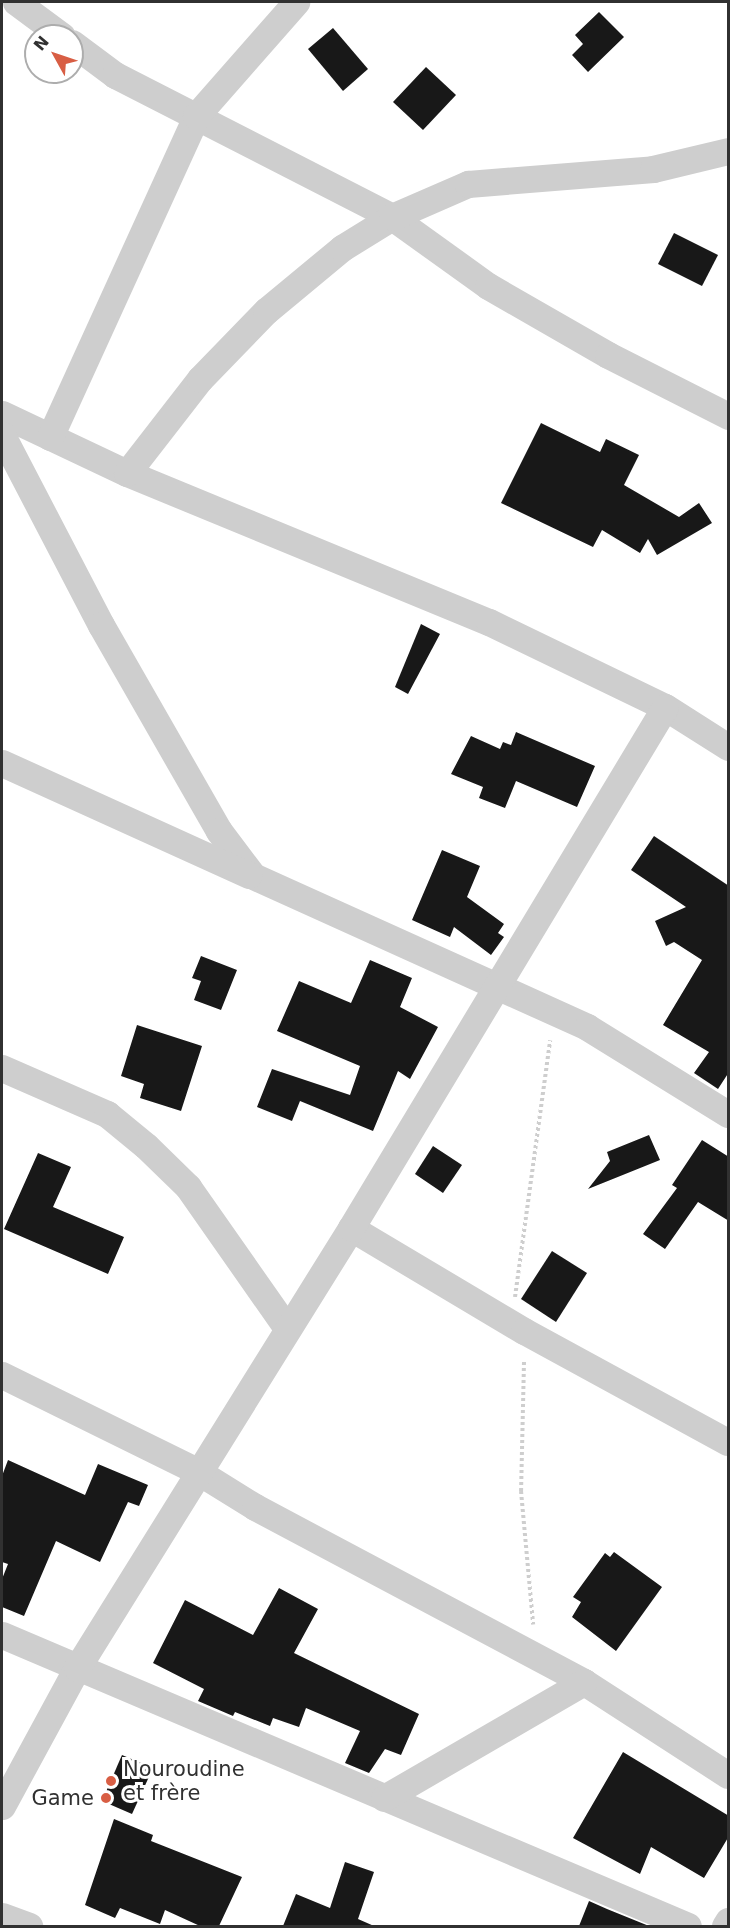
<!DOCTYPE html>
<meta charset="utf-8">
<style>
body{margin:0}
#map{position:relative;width:730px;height:1928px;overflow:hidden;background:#fff;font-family:"DejaVu Sans",sans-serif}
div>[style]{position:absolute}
.building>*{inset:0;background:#181818}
.path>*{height:4px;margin-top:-2px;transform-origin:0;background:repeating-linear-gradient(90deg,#cecece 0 3px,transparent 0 6px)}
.minor>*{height:27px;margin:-13.5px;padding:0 13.5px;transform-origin:13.5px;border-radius:13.5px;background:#cecece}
.dots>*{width:16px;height:16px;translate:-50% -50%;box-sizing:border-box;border:3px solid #fff;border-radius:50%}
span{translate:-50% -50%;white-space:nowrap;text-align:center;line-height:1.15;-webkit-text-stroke:6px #fff;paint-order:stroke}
.poi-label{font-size:21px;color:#313131}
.left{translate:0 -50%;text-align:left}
.right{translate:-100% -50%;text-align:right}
.frame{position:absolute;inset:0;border:3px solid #313131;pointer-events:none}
.north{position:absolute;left:24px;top:24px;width:60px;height:60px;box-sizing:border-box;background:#fff;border:2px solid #adadad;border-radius:50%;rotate:310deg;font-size:16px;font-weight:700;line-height:24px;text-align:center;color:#313131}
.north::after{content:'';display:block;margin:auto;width:21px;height:27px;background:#d85e44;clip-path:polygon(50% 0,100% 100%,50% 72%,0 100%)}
</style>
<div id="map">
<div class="building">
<i style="clip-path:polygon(599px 12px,624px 37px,588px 72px,572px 55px,583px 44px,575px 35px)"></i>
<i style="clip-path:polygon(333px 28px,368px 69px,343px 91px,308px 49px)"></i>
<i style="clip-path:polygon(426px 67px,456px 95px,423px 130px,393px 102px)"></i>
<i style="clip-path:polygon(674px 233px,718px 255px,702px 286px,658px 264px)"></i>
<i style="clip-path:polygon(541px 423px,600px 452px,606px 439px,639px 455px,624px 485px,679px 517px,699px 503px,712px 523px,657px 555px,648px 539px,640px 553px,602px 530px,593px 547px,501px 503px)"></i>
<i style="clip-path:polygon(421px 624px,440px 634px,408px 694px,395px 687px)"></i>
<i style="clip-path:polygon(516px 732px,595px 766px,577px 807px,516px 781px,505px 808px,479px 798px,483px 787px,451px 774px,471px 736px,500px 749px,503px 742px,511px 745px)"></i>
<i style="clip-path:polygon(654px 836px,729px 886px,729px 1072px,718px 1089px,694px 1073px,709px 1052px,663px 1025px,702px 960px,674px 942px,666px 946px,655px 921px,686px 907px,631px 870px)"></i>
<i style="clip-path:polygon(442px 850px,480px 866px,467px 897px,504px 924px,498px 933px,504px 937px,491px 955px,454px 927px,450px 937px,412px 920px)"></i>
<i style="clip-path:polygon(201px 956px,237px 970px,221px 1010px,194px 1000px,201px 981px,192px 978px)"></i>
<i style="clip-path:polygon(370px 960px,412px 978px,400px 1007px,438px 1027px,410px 1079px,398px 1071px,373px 1131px,300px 1101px,292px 1121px,257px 1107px,272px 1069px,350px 1095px,360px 1066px,277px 1031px,299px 981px,351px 1003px)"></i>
<i style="clip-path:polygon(137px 1025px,202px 1046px,181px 1111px,140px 1098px,144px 1084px,121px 1076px)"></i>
<i style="clip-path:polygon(649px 1135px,660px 1160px,588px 1189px,610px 1161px,607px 1152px)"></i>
<i style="clip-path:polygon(702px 1140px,729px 1157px,729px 1221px,698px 1202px,665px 1249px,643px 1234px,677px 1188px,672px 1185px)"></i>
<i style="clip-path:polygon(433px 1146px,462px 1165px,443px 1193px,415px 1174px)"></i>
<i style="clip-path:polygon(38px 1153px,71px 1167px,53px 1207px,124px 1237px,108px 1274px,4px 1229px)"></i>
<i style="clip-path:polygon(552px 1251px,587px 1273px,556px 1322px,521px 1299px)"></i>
<i style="clip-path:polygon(8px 1460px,85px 1495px,98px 1464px,148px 1485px,139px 1506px,128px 1502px,100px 1562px,56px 1541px,24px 1616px,2px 1607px,2px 1579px,8px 1564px,2px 1562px,2px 1476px)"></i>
<i style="clip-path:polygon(614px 1552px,662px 1587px,616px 1651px,572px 1617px,581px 1602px,573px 1597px,605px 1553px,610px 1557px)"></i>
<i style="clip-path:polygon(279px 1588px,318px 1609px,294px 1653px,419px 1714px,401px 1755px,385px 1749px,369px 1773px,345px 1763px,360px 1731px,306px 1708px,299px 1727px,273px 1718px,270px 1726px,235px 1712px,233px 1716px,198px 1701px,204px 1689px,153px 1663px,185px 1600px,253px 1635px)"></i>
<i style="clip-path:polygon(623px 1752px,729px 1816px,729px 1836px,704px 1878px,651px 1847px,640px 1874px,573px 1838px)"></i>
<i style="clip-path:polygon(122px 1755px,153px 1768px,132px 1814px,102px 1801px)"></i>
<i style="clip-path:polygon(114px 1819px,153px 1835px,151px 1841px,242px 1877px,219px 1926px,200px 1926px,165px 1910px,160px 1924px,120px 1908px,115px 1918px,85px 1905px)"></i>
<i style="clip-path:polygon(345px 1862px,374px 1872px,358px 1919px,374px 1926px,283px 1926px,296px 1894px,330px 1908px)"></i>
<i style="clip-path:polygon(589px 1901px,607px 1909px,649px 1926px,579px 1926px)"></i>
</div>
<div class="path">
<i style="left:515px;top:1297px;width:259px;rotate:-82.2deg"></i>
<i style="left:524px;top:1362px;width:129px;rotate:91.3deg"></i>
<i style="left:521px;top:1491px;width:134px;rotate:84.8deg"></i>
</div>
<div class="minor">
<i style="left:16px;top:2px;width:57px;rotate:36.5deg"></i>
<i style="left:72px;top:43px;width:54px;rotate:36.7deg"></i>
<i style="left:115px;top:75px;width:311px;rotate:27.1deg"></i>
<i style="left:392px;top:217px;width:118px;rotate:35.7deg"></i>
<i style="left:488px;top:286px;width:138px;rotate:29.9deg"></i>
<i style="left:608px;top:355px;width:135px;rotate:26.9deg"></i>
<i style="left:2px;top:414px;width:138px;rotate:25.3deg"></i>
<i style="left:127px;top:473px;width:391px;rotate:22.4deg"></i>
<i style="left:489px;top:622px;width:195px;rotate:25.8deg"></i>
<i style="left:665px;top:707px;width:75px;rotate:32.4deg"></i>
<i style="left:2px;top:435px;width:214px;rotate:62.5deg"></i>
<i style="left:101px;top:625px;width:237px;rotate:60.2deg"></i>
<i style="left:219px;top:831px;width:56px;rotate:52.9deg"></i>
<i style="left:253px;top:876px;width:367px;rotate:24.3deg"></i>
<i style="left:587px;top:1027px;width:166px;rotate:31.7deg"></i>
<i style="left:50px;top:437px;width:353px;rotate:-65.5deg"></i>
<i style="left:196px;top:116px;width:152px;rotate:-48.7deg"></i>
<i style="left:127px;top:473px;width:119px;rotate:-52.2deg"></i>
<i style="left:200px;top:379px;width:95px;rotate:-45.9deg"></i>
<i style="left:266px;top:311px;width:99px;rotate:-39.7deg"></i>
<i style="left:342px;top:248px;width:59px;rotate:-31.8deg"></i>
<i style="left:392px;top:217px;width:83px;rotate:-23.5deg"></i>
<i style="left:468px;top:184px;width:186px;rotate:-4.6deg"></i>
<i style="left:653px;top:169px;width:77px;rotate:-13.5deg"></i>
<i style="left:2px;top:763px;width:271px;rotate:24.4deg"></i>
<i style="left:2px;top:1068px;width:115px;rotate:23.7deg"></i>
<i style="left:107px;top:1114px;width:50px;rotate:39.4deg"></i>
<i style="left:146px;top:1146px;width:59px;rotate:44.3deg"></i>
<i style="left:188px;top:1187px;width:171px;rotate:55deg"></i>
<i style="left:351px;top:1228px;width:201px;rotate:30.8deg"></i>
<i style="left:524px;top:1331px;width:232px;rotate:28.6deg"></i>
<i style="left:2px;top:1375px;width:217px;rotate:26.2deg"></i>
<i style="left:197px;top:1471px;width:68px;rotate:31.8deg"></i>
<i style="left:255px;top:1507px;width:373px;rotate:28deg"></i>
<i style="left:584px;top:1682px;width:171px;rotate:32.9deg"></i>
<i style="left:2px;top:1635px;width:745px;rotate:22.99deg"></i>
<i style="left:384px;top:1798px;width:231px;rotate:-30.1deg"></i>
<i style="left:2px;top:1806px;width:157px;rotate:-61.5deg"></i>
<i style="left:77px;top:1668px;width:518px;rotate:-58.09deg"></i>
<i style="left:351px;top:1228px;width:608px;rotate:-58.92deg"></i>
<i style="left:2px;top:1916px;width:29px;rotate:20deg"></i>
<i style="left:725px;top:1926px;width:6px;rotate:-59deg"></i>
</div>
<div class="dots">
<i style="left:111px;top:1781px;background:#d85e44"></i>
<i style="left:106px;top:1798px;background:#d85e44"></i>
</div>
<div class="poi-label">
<span class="left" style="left:123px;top:1781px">Nouroudine<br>et frère</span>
<span class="right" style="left:94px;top:1798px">Game</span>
</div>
<div class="frame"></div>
<div class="north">N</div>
</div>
